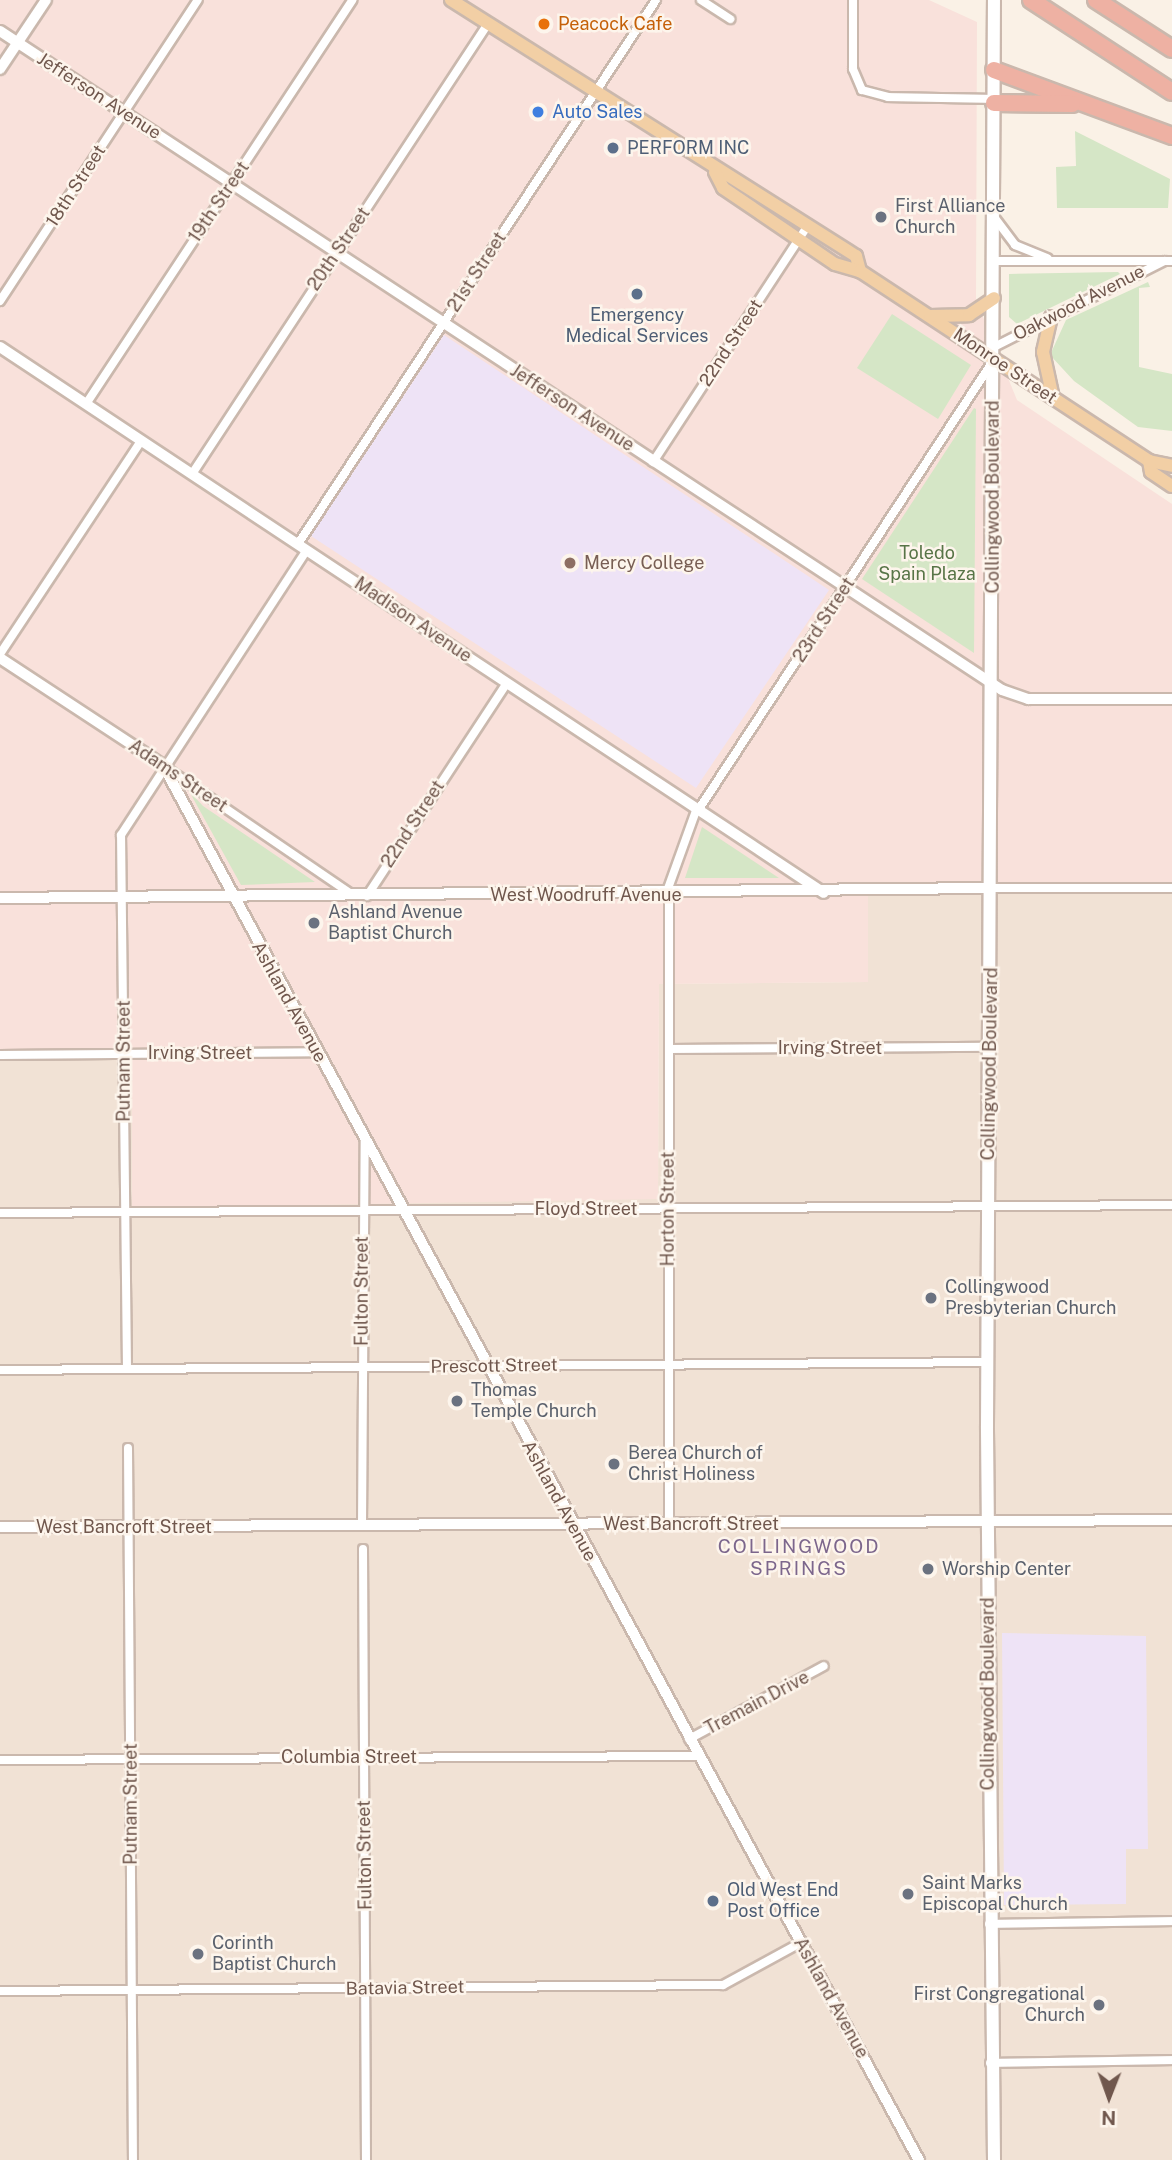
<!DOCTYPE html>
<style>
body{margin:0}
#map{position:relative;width:1172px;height:2160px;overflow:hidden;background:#faf1e6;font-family:"Public Sans",sans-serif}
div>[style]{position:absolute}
.residential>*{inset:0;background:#f1e2d5}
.commercial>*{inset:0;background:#f9e1db}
.education>*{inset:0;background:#eee3f6}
.green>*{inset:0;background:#d5e6c6}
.roads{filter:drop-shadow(2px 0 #cab8ad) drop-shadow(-2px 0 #cab8ad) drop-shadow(0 2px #cab8ad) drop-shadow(0 -2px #cab8ad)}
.minor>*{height:8px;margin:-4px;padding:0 4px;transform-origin:4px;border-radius:4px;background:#fff}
.tertiary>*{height:10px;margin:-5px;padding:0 5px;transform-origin:5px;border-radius:5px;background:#fff}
.secondary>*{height:12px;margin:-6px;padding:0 6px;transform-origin:6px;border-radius:6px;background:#fff}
.primary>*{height:12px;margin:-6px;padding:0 6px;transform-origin:6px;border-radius:6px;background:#f2cfa5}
.motorway>*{height:16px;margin:-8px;padding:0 8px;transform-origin:8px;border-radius:8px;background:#eeb1a3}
.dots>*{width:19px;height:19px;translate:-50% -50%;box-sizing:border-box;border:4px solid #fdf5ec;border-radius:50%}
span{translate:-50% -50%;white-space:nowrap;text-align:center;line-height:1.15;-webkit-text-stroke:5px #fdf5ec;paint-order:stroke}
.food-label{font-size:18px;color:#c56008}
.left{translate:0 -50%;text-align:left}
.street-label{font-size:18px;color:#70574d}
.shop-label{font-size:18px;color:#366cbe}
.service-label{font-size:18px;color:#4e5e75}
.worship-label{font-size:18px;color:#5b616d}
.right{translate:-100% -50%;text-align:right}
.park-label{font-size:18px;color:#587547}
.education-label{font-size:18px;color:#785e54}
.neighbourhood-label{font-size:19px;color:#7c668c;letter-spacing:2px}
.north{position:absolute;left:1074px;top:2062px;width:70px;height:70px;-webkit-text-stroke:5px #fdf5ec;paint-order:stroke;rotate:181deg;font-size:19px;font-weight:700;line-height:28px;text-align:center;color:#70574d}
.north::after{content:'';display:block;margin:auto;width:24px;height:32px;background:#70574d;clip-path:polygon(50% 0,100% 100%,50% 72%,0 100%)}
</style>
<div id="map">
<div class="residential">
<i style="clip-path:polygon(1172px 882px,1172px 2160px,0 2160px,0 1050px,132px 1049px,132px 1208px,658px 1198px,659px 984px,867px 982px,868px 884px)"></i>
</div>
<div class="commercial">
<i style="clip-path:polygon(0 0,929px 0,977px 22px,976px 300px,1017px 400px,1172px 504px,1172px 882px,868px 884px,868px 982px,659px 984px,658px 1199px,132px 1208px,132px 1049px,0 1050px)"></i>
</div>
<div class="education">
<i style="clip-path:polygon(444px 335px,829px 590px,696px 788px,311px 536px)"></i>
<i style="clip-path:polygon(1002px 1633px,1146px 1636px,1148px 1849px,1126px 1849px,1126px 1904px,1004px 1905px)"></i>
</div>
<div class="green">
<i style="clip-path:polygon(1075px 131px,1170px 179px,1168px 208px,1057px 208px,1056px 167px,1076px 166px)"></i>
<i style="clip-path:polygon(1009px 274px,1118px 272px,1120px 274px,1017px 324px,1009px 317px)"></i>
<i style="clip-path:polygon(1148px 282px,1150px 287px,1139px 288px,1139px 367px,1172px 374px,1172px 431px,1138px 427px,1074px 381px,1050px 355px,1066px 320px)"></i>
<i style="clip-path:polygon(892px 314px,971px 365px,938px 419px,857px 368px)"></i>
<i style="clip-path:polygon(974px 408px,976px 409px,974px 653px,862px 579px)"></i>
<i style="clip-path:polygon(189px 791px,203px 806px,315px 882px,241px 885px)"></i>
<i style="clip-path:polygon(702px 827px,779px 878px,685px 878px)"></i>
</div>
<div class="roads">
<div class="minor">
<i style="left:701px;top:0;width:35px;rotate:33deg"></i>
<i style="left:853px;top:0;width:69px;rotate:90deg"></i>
<i style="left:853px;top:69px;width:23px;rotate:67deg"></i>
<i style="left:862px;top:90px;width:27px;rotate:15deg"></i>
<i style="left:888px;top:97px;width:106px;rotate:1.1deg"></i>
<i style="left:994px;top:217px;width:35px;rotate:53deg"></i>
<i style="left:1015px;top:245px;width:35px;rotate:22deg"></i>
<i style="left:994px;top:261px;width:178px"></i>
<i style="left:0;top:301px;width:360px;rotate:-56.7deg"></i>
<i style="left:994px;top:347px;width:191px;rotate:-26.8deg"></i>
<i style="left:86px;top:404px;width:484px;rotate:-56.6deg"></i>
<i style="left:653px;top:462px;width:283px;rotate:-56.8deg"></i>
<i style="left:192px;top:474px;width:537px;rotate:-56.69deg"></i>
<i style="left:298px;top:544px;width:651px;rotate:-56.65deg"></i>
<i style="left:0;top:654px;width:255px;rotate:-56.5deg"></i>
<i style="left:165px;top:767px;width:225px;rotate:34.3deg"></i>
<i style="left:699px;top:809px;width:532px;rotate:-56.73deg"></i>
<i style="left:992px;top:888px;width:180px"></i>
<i style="left:666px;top:894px;width:91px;rotate:-70.2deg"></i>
<i style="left:669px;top:895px;width:629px;rotate:90deg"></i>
<i style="left:367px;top:896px;width:255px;rotate:-56.7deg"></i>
<i style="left:669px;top:1049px;width:322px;rotate:-0.4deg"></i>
<i style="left:0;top:1055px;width:316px;rotate:-0.5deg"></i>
<i style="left:0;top:1213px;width:1172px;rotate:-0.39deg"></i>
<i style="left:127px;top:1369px;width:534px;rotate:-90.64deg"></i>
<i style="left:121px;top:835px;width:340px;rotate:-56.9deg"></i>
<i style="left:0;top:1370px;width:987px;rotate:-0.46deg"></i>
<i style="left:128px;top:1448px;width:712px;rotate:89.6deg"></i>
<i style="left:362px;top:1525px;width:384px;rotate:-89.6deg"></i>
<i style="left:363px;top:1549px;width:611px;rotate:89.72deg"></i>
<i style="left:689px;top:1739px;width:153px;rotate:-28.4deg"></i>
<i style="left:0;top:1760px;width:698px;rotate:-0.33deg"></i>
<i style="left:989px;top:1924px;width:183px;rotate:-0.9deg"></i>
<i style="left:0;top:1991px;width:723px;rotate:-0.48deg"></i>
<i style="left:723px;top:1985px;width:88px;rotate:-28.6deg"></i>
<i style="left:990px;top:2063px;width:182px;rotate:-0.9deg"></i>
</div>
<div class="tertiary">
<i style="left:0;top:31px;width:1199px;rotate:33.33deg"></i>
<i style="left:1002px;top:690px;width:28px;rotate:19deg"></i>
<i style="left:1028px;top:699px;width:144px"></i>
<i style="left:0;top:69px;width:83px;rotate:-56.3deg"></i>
<i style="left:0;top:347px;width:988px;rotate:33.53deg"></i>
<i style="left:0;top:658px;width:195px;rotate:33.3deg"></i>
<i style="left:163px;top:765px;width:1587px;rotate:61.55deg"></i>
<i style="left:0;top:898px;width:992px;rotate:-0.58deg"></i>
<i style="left:0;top:1527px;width:1172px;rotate:-0.34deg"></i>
</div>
<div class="secondary">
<i style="left:994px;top:2160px;width:734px;rotate:-90.55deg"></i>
<i style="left:987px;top:1426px;width:1426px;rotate:-89.72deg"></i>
</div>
<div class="primary">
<i style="left:451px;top:0;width:479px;rotate:32.3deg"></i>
<i style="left:856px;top:256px;width:16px;rotate:75deg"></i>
<i style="left:715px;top:172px;width:18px;rotate:63deg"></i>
<i style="left:723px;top:188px;width:135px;rotate:34.2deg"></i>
<i style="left:835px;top:264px;width:26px;rotate:16deg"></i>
<i style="left:860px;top:271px;width:346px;rotate:33.3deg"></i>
<i style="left:1149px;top:461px;width:24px;rotate:12deg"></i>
<i style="left:930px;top:316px;width:39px;rotate:-1deg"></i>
<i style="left:969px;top:315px;width:30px;rotate:-34deg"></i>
<i style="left:1051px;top:317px;width:36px;rotate:103deg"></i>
<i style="left:1043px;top:352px;width:47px;rotate:77.7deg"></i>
<i style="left:1149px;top:461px;width:11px;rotate:80deg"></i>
<i style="left:1151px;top:472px;width:25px;rotate:34deg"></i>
</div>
<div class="motorway">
<i style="left:1031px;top:0;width:168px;rotate:33.1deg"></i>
<i style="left:1096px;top:0;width:90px;rotate:32.8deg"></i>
<i style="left:994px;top:70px;width:190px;rotate:20.3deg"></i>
<i style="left:994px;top:103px;width:78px;rotate:0.7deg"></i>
</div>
</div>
<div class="dots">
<i style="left:544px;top:24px;background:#e8710a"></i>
<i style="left:538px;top:112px;background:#3f7fe0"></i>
<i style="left:613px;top:148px;background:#5c6f8a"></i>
<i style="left:881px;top:217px;background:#6b7280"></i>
<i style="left:637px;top:294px;background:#5c6f8a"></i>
<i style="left:570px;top:563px;background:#8d6e63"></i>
<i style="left:314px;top:923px;background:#6b7280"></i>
<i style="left:931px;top:1298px;background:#6b7280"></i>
<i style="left:457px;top:1401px;background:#6b7280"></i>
<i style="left:614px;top:1464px;background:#6b7280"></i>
<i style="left:928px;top:1569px;background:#6b7280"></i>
<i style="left:908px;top:1894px;background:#6b7280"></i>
<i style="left:713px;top:1901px;background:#5c6f8a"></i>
<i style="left:198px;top:1954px;background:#6b7280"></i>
<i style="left:1099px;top:2005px;background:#6b7280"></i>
</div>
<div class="food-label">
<span class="left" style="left:558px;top:24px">Peacock Cafe</span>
</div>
<div class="street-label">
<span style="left:99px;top:96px;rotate:33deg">Jefferson Avenue</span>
<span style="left:76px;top:186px;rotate:-57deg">18th Street</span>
<span style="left:219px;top:202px;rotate:-56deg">19th Street</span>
<span style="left:339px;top:249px;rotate:-56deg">20th Street</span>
<span style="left:477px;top:272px;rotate:-57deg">21st Street</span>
<span style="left:1079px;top:303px;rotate:-27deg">Oakwood Avenue</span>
<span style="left:731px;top:343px;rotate:-57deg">22nd Street</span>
<span style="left:1005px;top:366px;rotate:34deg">Monroe Street</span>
<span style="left:572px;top:408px;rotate:33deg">Jefferson Avenue</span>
<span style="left:993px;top:497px;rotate:-90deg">Collingwood Boulevard</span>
<span style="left:413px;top:620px;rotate:34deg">Madison Avenue</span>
<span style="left:824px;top:620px;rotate:-57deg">23rd Street</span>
<span style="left:178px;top:776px;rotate:34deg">Adams Street</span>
<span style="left:413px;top:824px;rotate:-57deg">22nd Street</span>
<span style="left:586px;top:895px">West Woodruff Avenue</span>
<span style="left:289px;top:1002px;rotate:61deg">Ashland Avenue</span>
<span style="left:830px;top:1048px">Irving Street</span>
<span style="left:200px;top:1053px">Irving Street</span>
<span style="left:124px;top:1061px;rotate:-90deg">Putnam Street</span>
<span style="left:990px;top:1064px;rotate:-89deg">Collingwood Boulevard</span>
<span style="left:586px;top:1209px">Floyd Street</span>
<span style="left:668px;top:1209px;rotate:-90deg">Horton Street</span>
<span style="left:362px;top:1291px;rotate:-90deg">Fulton Street</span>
<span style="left:494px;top:1366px;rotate:-1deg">Prescott Street</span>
<span style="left:559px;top:1501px;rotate:61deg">Ashland Avenue</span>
<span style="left:691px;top:1524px">West Bancroft Street</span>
<span style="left:124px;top:1527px">West Bancroft Street</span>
<span style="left:988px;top:1694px;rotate:-90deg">Collingwood Boulevard</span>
<span style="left:757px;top:1703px;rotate:-28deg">Tremain Drive</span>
<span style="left:349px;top:1757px">Columbia Street</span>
<span style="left:131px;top:1804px;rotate:-90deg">Putnam Street</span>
<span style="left:365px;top:1855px;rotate:-91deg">Fulton Street</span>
<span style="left:405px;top:1988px;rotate:-1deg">Batavia Street</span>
<span style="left:831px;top:1998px;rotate:61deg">Ashland Avenue</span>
</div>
<div class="shop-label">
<span class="left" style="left:552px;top:112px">Auto Sales</span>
</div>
<div class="service-label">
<span class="left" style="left:627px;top:148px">PERFORM INC</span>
<span style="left:637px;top:326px">Emergency<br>Medical Services</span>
<span class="left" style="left:727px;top:1901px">Old West End<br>Post Office</span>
</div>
<div class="worship-label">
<span class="left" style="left:895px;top:217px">First Alliance<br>Church</span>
<span class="left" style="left:328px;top:923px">Ashland Avenue<br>Baptist Church</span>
<span class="left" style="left:945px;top:1298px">Collingwood<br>Presbyterian Church</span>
<span class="left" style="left:471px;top:1401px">Thomas<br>Temple Church</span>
<span class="left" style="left:628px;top:1464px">Berea Church of<br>Christ Holiness</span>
<span class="left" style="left:942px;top:1569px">Worship Center</span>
<span class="left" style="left:922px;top:1894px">Saint Marks<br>Episcopal Church</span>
<span class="left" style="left:212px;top:1954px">Corinth<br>Baptist Church</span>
<span class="right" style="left:1085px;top:2005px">First Congregational<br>Church</span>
</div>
<div class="park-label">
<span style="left:927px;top:564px">Toledo<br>Spain Plaza</span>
</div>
<div class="education-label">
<span class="left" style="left:584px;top:563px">Mercy College</span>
</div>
<div class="neighbourhood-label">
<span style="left:799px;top:1558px">COLLINGWOOD<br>SPRINGS</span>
</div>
<div class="north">N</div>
</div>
